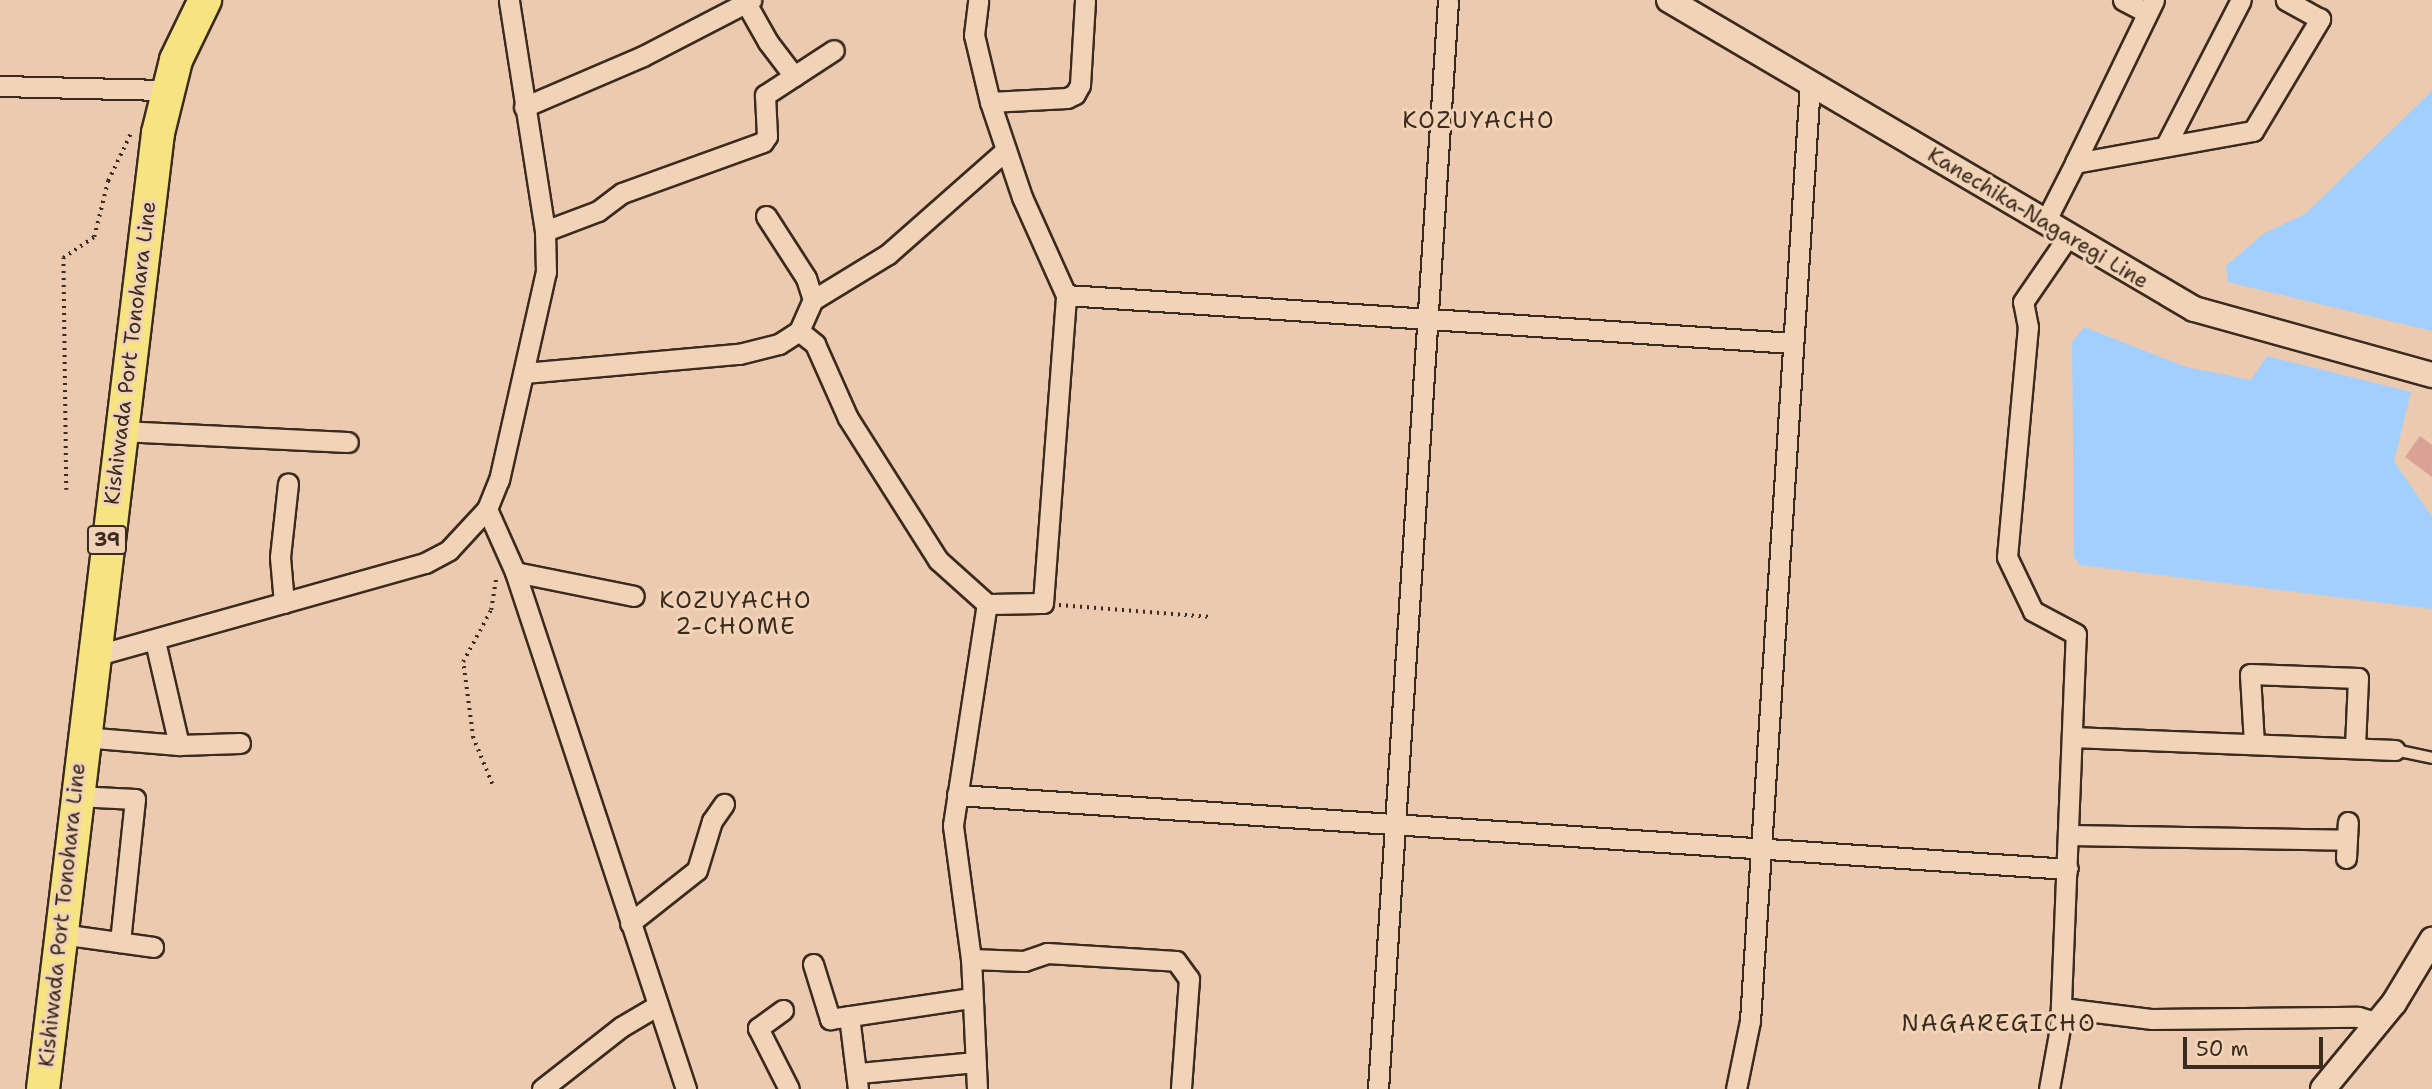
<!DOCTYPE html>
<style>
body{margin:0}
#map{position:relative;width:2432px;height:1089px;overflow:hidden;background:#eccab0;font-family:"Shantell Sans",sans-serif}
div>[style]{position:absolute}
.water>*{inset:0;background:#a2cffd}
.building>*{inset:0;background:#daa294}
.path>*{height:3.5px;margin-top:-1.75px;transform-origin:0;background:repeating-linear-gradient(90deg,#3b2a1e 0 2px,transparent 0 7px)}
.roads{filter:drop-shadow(2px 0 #3b2a1e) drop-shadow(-2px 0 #3b2a1e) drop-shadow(0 2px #3b2a1e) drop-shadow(0 -2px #3b2a1e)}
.service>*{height:10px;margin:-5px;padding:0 5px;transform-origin:5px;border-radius:5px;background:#f1d4b7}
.minor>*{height:19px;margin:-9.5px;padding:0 9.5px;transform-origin:9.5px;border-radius:9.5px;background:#f1d4b7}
.tertiary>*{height:24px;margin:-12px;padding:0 12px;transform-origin:12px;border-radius:12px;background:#f1d4b7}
.primary>*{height:32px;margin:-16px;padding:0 16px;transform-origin:16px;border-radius:16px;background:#f6e381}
span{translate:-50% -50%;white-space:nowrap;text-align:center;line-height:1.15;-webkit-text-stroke:6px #f1d4b7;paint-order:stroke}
.shield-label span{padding:2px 5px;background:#f1d4b7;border:2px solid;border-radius:5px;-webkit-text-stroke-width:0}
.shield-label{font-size:19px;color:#3b2a1e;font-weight:700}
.street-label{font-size:21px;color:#3b2a1e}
.neighbourhood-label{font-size:23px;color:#3b2a1e;letter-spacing:2px}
.scale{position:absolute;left:2183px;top:1037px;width:140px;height:32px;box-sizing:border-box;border:4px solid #3b2a1e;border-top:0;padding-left:9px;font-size:21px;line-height:24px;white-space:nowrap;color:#3b2a1e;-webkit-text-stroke:5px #f1d4b7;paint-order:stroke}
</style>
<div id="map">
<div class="water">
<i style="clip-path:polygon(2432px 91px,2432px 331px,2228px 282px,2226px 266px,2263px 234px,2305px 214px)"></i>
<i style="clip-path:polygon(2084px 327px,2186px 367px,2251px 380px,2267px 356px,2411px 392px,2394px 461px,2432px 517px,2432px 609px,2080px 565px,2074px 557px,2072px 342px)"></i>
</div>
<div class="building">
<i style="clip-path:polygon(2420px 436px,2432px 445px,2432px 477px,2405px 457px)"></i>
</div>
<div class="path">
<i style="left:66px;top:490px;width:232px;rotate:-90.7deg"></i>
<i style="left:63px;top:258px;width:37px;rotate:-34deg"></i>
<i style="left:94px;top:237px;width:58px;rotate:-76deg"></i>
<i style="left:108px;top:181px;width:55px;rotate:-64.4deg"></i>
<i style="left:1059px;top:605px;width:153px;rotate:4.5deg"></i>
<i style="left:492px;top:784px;width:50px;rotate:-112.4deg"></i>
<i style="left:473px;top:738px;width:77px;rotate:-97.5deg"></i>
<i style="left:463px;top:662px;width:59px;rotate:-61.7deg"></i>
<i style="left:491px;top:610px;width:31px;rotate:-81deg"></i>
</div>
<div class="roads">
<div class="service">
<i style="left:2395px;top:750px;width:38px;rotate:12deg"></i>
</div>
<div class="minor">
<i style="left:2123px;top:0;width:27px;rotate:28deg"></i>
<i style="left:2154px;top:0;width:181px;rotate:115.9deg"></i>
<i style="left:2075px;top:163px;width:181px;rotate:-10.2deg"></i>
<i style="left:2253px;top:131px;width:131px;rotate:-59.1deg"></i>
<i style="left:2320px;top:19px;width:39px;rotate:-151deg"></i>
<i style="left:746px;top:3px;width:45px;rotate:60.6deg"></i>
<i style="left:768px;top:42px;width:43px;rotate:52.6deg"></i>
<i style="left:0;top:86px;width:167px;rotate:1.4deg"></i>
<i style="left:990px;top:102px;width:77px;rotate:-3deg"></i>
<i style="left:1067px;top:98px;width:9px;rotate:-27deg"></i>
<i style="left:1075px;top:94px;width:10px;rotate:-61deg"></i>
<i style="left:1080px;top:85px;width:85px;rotate:-86.6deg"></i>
<i style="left:524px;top:107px;width:129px;rotate:-23.2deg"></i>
<i style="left:643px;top:56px;width:122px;rotate:-27.4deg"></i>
<i style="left:2166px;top:145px;width:163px;rotate:-62.7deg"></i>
<i style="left:766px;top:216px;width:74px;rotate:57.2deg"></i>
<i style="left:806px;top:278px;width:23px;rotate:72deg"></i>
<i style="left:2045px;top:222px;width:66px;rotate:-63deg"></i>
<i style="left:545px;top:231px;width:57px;rotate:-20.7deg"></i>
<i style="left:598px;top:211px;width:30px;rotate:-37deg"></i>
<i style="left:622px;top:193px;width:150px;rotate:-19.9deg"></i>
<i style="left:763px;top:142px;width:7px;rotate:-56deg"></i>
<i style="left:767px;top:136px;width:41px;rotate:-92.8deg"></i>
<i style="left:765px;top:95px;width:82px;rotate:-33.1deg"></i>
<i style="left:1066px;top:295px;width:729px;rotate:3.78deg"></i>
<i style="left:799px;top:331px;width:21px;rotate:39deg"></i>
<i style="left:815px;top:344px;width:81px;rotate:66deg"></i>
<i style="left:848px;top:418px;width:168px;rotate:57.6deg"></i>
<i style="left:938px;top:560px;width:66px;rotate:41.9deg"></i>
<i style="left:524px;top:373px;width:216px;rotate:-5.1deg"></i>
<i style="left:739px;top:354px;width:41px;rotate:-14deg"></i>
<i style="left:779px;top:344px;width:24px;rotate:-33deg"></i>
<i style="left:799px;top:331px;width:34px;rotate:-66deg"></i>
<i style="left:813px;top:300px;width:88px;rotate:-31.5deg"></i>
<i style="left:888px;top:254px;width:157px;rotate:-41.4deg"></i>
<i style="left:120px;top:431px;width:228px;rotate:2.8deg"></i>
<i style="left:487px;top:509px;width:69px;rotate:66deg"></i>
<i style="left:515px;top:572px;width:545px;rotate:71.7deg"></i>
<i style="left:515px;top:572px;width:121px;rotate:11.4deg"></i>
<i style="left:284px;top:603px;width:46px;rotate:-95deg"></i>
<i style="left:280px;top:557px;width:74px;rotate:-83.8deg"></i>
<i style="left:155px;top:641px;width:107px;rotate:77deg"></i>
<i style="left:94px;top:656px;width:344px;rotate:-15.7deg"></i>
<i style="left:425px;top:563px;width:27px;rotate:-28deg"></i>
<i style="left:449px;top:550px;width:56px;rotate:-47.2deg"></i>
<i style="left:487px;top:509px;width:31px;rotate:-68deg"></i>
<i style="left:499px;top:480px;width:213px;rotate:-77.3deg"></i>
<i style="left:546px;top:272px;width:41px;rotate:-91.4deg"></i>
<i style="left:545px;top:231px;width:234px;rotate:-98.9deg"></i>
<i style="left:83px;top:737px;width:96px;rotate:4.8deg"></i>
<i style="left:179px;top:745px;width:61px;rotate:-1.9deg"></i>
<i style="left:2072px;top:737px;width:323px;rotate:2.3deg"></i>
<i style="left:2254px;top:744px;width:70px;rotate:-93.3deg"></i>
<i style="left:2250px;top:674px;width:108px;rotate:2.1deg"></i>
<i style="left:2358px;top:678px;width:70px;rotate:92.5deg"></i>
<i style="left:957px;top:795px;width:1113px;rotate:3.81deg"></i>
<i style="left:76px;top:796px;width:59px;rotate:2.9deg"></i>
<i style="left:135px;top:799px;width:144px;rotate:96deg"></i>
<i style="left:2069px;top:835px;width:278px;rotate:1deg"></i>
<i style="left:2346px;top:858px;width:36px;rotate:-87deg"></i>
<i style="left:630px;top:923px;width:85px;rotate:-38.3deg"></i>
<i style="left:697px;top:870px;width:51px;rotate:-73deg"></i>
<i style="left:712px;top:821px;width:21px;rotate:-55deg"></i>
<i style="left:61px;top:934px;width:93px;rotate:8deg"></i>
<i style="left:971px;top:959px;width:53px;rotate:2.2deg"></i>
<i style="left:1024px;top:961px;width:24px;rotate:-19deg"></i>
<i style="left:1047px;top:953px;width:129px;rotate:3.5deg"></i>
<i style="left:1176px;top:961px;width:22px;rotate:54deg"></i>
<i style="left:1189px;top:979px;width:110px;rotate:94.2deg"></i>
<i style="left:813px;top:964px;width:58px;rotate:72.8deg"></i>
<i style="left:830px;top:1019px;width:143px;rotate:-8.5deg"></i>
<i style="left:2062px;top:1008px;width:91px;rotate:7deg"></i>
<i style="left:2152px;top:1019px;width:206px;rotate:-0.6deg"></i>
<i style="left:2358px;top:1017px;width:22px;rotate:16deg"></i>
<i style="left:783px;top:1010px;width:31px;rotate:144deg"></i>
<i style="left:758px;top:1028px;width:68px;rotate:63.1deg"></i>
<i style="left:849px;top:1016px;width:74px;rotate:83deg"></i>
<i style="left:859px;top:1073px;width:117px;rotate:-5.4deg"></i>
<i style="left:542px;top:1089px;width:100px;rotate:-38.1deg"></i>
<i style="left:621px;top:1027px;width:43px;rotate:-30.7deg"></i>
<i style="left:977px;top:1089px;width:130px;rotate:-92.6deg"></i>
<i style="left:971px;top:959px;width:135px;rotate:-97.7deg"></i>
<i style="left:953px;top:825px;width:224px;rotate:-81.3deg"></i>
<i style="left:987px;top:604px;width:56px;rotate:-1deg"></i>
<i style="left:1043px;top:603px;width:309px;rotate:-85.7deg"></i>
<i style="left:1066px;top:295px;width:107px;rotate:-114.2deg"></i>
<i style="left:1022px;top:197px;width:100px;rotate:-108.6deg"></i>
<i style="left:990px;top:102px;width:69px;rotate:-103.4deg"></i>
<i style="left:974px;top:35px;width:35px;rotate:-83deg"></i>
<i style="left:1378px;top:1089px;width:1091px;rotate:-86.32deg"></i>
<i style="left:1736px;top:1089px;width:69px;rotate:-78.4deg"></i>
<i style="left:1750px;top:1021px;width:939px;rotate:-86.34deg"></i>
<i style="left:2049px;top:1089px;width:62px;rotate:-79.8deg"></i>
<i style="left:2060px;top:1028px;width:394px;rotate:-87.7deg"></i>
<i style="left:2076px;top:634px;width:49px;rotate:-151.9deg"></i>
<i style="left:2033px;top:611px;width:60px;rotate:-115.7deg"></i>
<i style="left:2007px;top:557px;width:231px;rotate:-84.8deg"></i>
<i style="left:2028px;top:327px;width:25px;rotate:-101deg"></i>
<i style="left:2023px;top:302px;width:78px;rotate:-55.5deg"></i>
</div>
<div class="tertiary">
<i style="left:1669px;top:0;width:609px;rotate:30.48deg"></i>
<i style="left:2194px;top:309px;width:247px;rotate:15.5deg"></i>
<i style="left:2323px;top:1089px;width:112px;rotate:-50.5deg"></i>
<i style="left:2394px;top:1003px;width:74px;rotate:-58.9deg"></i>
</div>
<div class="primary">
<i style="left:43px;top:1089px;width:963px;rotate:-83.14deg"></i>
<i style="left:158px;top:133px;width:75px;rotate:-76.1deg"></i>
<i style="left:176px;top:60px;width:67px;rotate:-64.2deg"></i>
</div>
</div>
<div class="shield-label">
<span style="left:107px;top:540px">39</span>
</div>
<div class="street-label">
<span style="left:2038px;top:218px;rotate:31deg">Kanechika-Nagaregi Line</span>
<span style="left:130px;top:353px;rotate:-83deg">Kishiwada Port Tonohara Line</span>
<span style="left:62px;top:915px;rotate:-84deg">Kishiwada Port Tonohara Line</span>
</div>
<div class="neighbourhood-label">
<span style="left:1479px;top:120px">KOZUYACHO</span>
<span style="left:736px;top:613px">KOZUYACHO<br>2-CHOME</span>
<span style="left:1999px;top:1023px">NAGAREGICHO</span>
</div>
<div class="scale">50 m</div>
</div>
